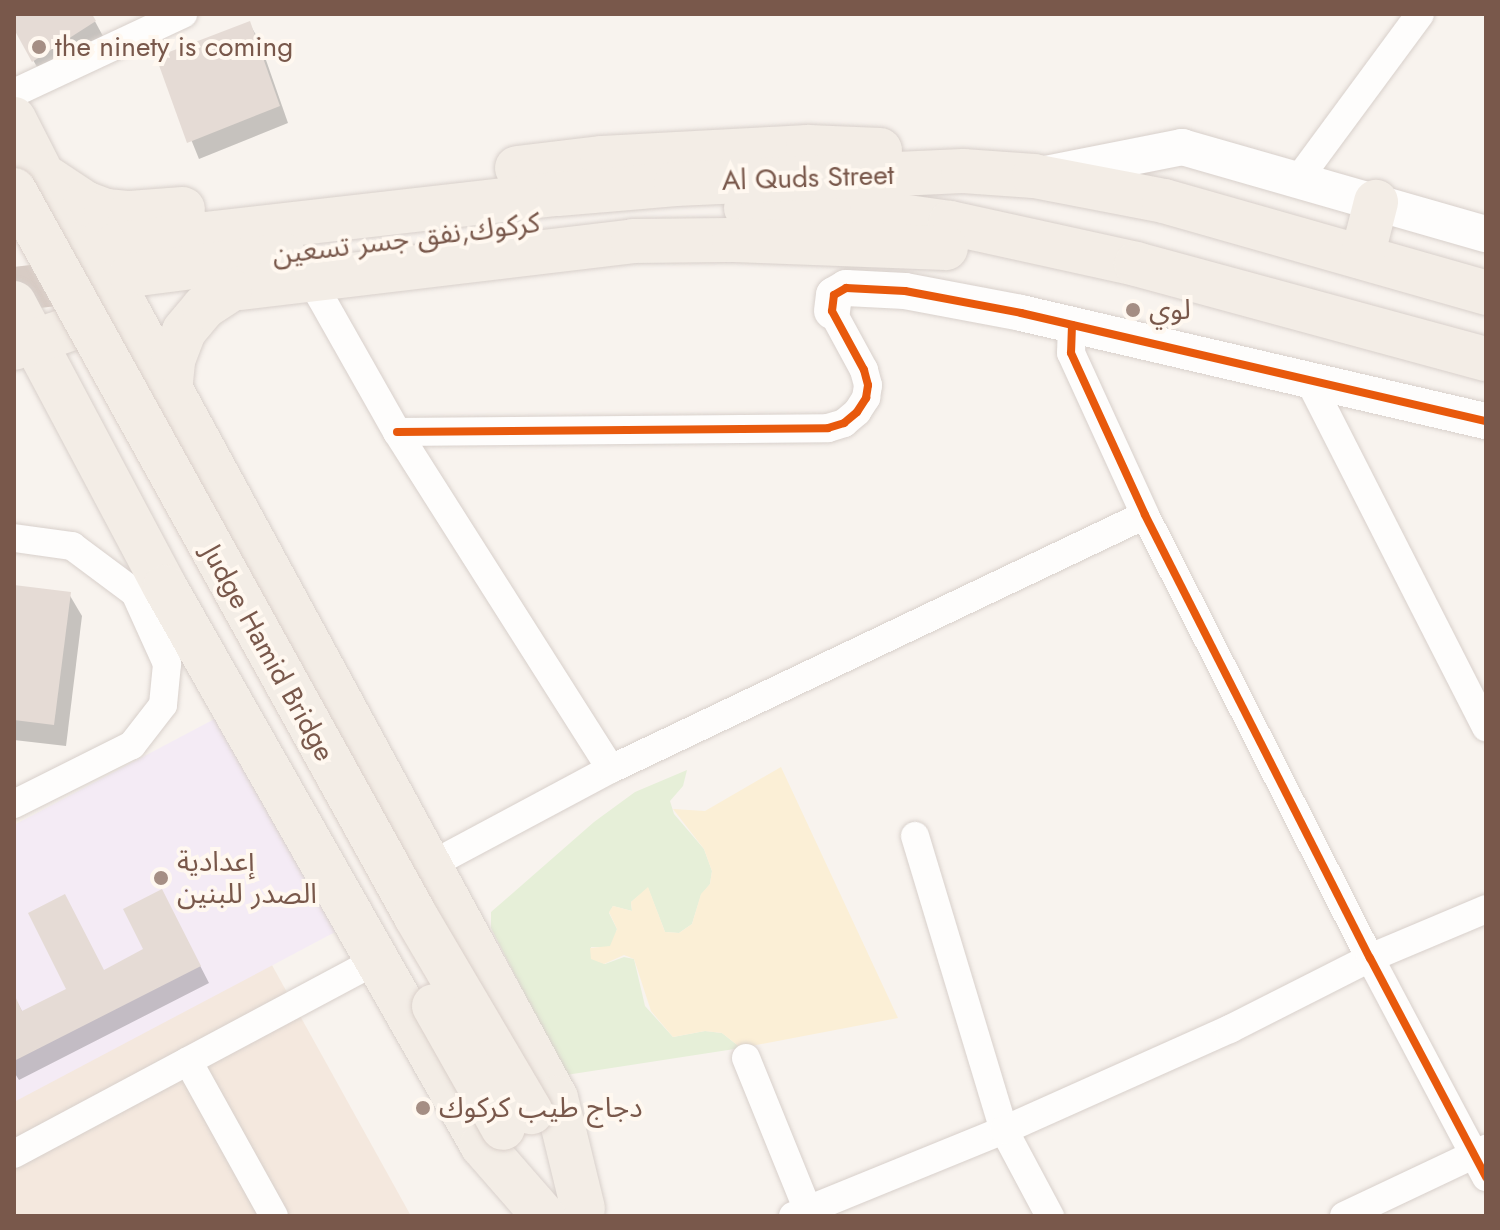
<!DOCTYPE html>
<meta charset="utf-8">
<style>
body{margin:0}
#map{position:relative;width:1500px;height:1230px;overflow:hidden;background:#f8f3ee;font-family:Jost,"Noto Sans Arabic",sans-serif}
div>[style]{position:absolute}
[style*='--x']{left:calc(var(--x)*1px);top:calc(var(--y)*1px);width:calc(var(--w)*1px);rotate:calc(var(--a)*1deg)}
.residential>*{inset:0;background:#f4e8de}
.education>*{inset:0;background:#f4ebf5}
.green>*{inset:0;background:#e6efd8}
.sand>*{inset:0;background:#fbefd6}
.shadow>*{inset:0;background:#0003}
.building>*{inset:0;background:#e5dbd5}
.primary-tunnel>*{height:44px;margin-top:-22px;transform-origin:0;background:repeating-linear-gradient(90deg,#d8ccc5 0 44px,transparent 0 66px)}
.roads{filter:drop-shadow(0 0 2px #d8d0cb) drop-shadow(0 0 2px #d8d0cb)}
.minor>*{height:28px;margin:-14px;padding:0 14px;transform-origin:14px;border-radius:14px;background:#fefdfc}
.tertiary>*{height:36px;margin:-18px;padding:0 18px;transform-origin:18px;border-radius:18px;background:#fefdfc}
.primary>*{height:44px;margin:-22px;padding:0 22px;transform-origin:22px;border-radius:22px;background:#f3ede6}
.bridges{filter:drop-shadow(0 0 2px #dad0ca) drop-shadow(0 0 2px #dad0ca)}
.primary-bridge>*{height:44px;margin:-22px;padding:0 22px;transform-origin:22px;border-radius:22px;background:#f3ede6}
.cycleway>*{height:8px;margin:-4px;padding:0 4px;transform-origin:4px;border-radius:4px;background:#e8590c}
.dots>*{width:22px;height:22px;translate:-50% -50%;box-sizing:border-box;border:4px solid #fff8f0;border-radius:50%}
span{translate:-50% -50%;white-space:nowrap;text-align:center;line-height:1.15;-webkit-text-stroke:8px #fff8f0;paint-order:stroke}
.poi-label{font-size:28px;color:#79584b}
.left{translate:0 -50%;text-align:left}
.street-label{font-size:28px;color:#79584b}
.frame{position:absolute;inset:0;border:16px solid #79584b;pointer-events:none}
</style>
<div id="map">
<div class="residential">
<i style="clip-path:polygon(176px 792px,411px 1216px,14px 1216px,14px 862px)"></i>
</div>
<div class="education">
<i style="clip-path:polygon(222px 715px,337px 931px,14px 1102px,14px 825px)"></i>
</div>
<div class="green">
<i style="clip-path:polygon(687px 770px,683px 786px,670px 801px,674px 814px,704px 849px,712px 871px,710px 884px,701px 895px,692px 924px,679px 933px,665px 932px,648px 888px,631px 902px,632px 911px,613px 906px,609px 913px,617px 929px,614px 941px,610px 947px,591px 947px,591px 958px,605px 964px,624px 957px,634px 959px,645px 1006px,673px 1037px,705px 1031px,722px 1033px,741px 1048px,566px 1075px,491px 928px,491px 912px,594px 822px,635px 792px)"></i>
</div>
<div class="sand">
<i style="clip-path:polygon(781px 767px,898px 1018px,741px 1048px,722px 1033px,705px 1031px,673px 1037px,651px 1011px,634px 959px,624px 955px,604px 964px,591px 959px,590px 948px,610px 946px,617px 929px,609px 912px,613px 906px,632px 911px,631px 902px,648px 887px,665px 932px,679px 933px,692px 924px,701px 894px,710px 884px,712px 871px,704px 849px,673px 809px,705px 811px)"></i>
</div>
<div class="shadow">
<i style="clip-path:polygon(16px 14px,91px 14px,104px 38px,43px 77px,16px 31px)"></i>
<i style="clip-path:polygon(249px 23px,259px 40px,288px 123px,199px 159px,158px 58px)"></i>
<i style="clip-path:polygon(14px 587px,69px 594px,82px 616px,66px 746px,14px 740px)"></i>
<i style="clip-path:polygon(171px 909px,209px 983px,19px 1080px,14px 1072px,14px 996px,23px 1013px,146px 950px)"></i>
</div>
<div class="building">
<i style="clip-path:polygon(14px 14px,92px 14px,96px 21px,32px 62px,15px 31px)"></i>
<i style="clip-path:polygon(250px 21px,280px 106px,187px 143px,156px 57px)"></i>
<i style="clip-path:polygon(14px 585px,71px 592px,54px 725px,14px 720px)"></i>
<i style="clip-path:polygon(162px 889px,201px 966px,14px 1061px,14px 994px,22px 1011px,66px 989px,28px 913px,65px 894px,104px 970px,143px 949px,123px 909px)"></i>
</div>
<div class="primary-tunnel">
<i style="--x:14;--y:289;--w:86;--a:-6.7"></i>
</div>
<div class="roads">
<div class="minor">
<i style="--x:14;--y:93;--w:187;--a:-25.1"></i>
<i style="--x:1297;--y:181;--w:207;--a:-53.6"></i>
<i style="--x:311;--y:280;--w:175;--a:60.5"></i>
<i style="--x:397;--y:432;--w:399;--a:57.6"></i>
<i style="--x:1072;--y:325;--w:28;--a:92"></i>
<i style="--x:1071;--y:353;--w:178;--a:65.4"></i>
<i style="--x:1145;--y:515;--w:497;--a:63.1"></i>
<i style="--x:1370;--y:958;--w:248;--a:62.1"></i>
<i style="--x:1308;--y:378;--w:392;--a:63"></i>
<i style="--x:397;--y:432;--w:431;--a:-0.5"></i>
<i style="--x:828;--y:428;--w:17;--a:-17"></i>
<i style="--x:844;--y:423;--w:17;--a:-40"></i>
<i style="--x:857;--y:412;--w:17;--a:-57"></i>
<i style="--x:866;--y:398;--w:13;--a:-81"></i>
<i style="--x:868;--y:385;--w:16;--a:-105"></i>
<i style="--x:864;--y:370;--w:67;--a:-118.5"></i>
<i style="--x:14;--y:538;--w:59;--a:7.9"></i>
<i style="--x:72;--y:546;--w:79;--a:36.7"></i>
<i style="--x:135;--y:593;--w:78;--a:65.7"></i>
<i style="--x:167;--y:664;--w:41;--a:95.6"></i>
<i style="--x:163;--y:705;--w:51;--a:127.8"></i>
<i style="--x:132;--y:745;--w:132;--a:153.4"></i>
<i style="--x:915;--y:836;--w:307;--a:73.2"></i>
<i style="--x:1004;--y:1130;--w:98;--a:61.9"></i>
<i style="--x:429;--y:866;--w:206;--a:-28.1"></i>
<i style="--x:611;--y:769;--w:591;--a:-25.44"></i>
<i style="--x:746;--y:1058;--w:170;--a:67.9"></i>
<i style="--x:188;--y:1061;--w:177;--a:61"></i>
<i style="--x:14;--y:1154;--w:412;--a:-28.1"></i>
<i style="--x:793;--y:1216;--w:228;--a:-22.2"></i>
<i style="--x:1004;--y:1130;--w:248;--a:-24.1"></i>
<i style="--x:1230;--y:1029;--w:157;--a:-26.9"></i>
<i style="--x:1370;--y:958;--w:126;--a:-22.9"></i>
<i style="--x:1344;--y:1216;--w:157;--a:-25.3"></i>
</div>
<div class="tertiary">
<i style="--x:1046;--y:174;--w:139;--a:-11.2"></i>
<i style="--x:1182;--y:147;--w:316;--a:16"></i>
<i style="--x:832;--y:311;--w:16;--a:-83"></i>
<i style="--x:834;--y:295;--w:14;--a:-30"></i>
<i style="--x:846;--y:288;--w:59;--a:2.9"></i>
<i style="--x:905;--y:291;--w:118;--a:10.7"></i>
<i style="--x:1021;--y:313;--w:477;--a:13.1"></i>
</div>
<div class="primary">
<i style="--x:14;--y:119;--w:62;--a:63"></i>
<i style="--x:42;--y:174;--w:160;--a:57.8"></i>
<i style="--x:127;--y:309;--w:898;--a:61.47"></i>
<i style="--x:556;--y:1098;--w:114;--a:76.3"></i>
<i style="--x:517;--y:168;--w:86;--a:-6.7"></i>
<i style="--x:602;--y:158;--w:206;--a:-3.1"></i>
<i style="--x:808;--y:147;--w:72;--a:2.4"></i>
<i style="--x:49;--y:179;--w:43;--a:33.7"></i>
<i style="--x:85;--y:203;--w:22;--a:21"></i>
<i style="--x:106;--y:211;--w:24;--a:5"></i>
<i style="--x:130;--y:213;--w:53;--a:-4.3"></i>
<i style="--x:746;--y:208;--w:126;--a:1.8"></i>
<i style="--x:872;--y:212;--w:79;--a:8"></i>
<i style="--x:950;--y:223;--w:190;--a:12.4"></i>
<i style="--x:1136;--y:264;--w:363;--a:15.2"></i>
<i style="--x:117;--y:244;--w:444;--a:-6.5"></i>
<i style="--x:558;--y:194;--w:118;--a:-4.8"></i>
<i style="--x:676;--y:184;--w:287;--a:-2.6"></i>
<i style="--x:963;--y:171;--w:71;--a:4"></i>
<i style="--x:1034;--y:176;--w:132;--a:10.9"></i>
<i style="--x:1164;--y:201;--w:335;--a:15.9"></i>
<i style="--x:1362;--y:257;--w:57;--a:-75.7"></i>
<i style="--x:131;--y:275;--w:154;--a:-7.4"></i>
<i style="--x:241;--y:288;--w:395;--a:-6.8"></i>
<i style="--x:633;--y:241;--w:101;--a:-0.6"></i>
<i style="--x:734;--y:240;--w:212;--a:2.2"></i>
<i style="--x:14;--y:303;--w:322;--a:62"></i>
<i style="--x:165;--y:587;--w:642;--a:60.4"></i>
<i style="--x:482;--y:1145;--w:94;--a:48.9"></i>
<i style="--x:14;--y:348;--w:115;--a:-18.7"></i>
<i style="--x:170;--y:391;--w:31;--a:-84"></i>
<i style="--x:173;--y:360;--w:31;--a:-69"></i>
<i style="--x:184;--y:331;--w:31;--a:-50"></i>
<i style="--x:204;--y:307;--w:31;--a:-33"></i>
</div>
</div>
<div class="bridges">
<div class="primary-bridge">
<i style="--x:14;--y:190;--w:829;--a:61.05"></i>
<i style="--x:415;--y:915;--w:229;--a:59.5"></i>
<i style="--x:434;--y:1006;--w:140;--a:60.5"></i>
</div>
</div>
<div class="cycleway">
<i style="--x:1072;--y:325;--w:28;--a:92"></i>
<i style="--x:1071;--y:353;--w:178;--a:65.4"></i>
<i style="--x:1145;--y:515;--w:497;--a:63.1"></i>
<i style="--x:1370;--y:958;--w:248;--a:62.1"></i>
<i style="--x:397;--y:432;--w:431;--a:-0.5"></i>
<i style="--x:828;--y:428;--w:17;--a:-17"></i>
<i style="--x:844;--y:423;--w:17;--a:-40"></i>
<i style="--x:857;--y:412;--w:17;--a:-57"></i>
<i style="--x:866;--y:398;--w:13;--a:-81"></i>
<i style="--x:868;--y:385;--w:16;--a:-105"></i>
<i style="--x:864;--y:370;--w:67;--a:-118.5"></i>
<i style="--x:832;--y:311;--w:16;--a:-83"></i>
<i style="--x:834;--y:295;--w:14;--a:-30"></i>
<i style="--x:846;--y:288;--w:59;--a:2.9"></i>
<i style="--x:905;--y:291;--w:118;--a:10.7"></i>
<i style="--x:1021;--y:313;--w:477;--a:13.1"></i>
</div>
<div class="dots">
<i style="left:39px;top:47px;background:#a58e84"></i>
<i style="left:1133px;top:310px;background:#a58e84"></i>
<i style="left:161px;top:878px;background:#a58e84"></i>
<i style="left:423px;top:1108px;background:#a58e84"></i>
</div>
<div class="poi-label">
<span class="left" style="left:55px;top:47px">the ninety is coming</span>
<span class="left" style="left:1149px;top:310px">لوي</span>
<span class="left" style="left:177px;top:878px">إعدادية<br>الصدر للبنين</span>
<span class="left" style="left:439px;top:1108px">دجاج طيب كركوك</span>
</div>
<div class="street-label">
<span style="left:808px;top:178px;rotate:-2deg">Al Quds Street</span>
<span style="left:406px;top:239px;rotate:-7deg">كركوك,نفق جسر تسعين</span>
<span style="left:268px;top:653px;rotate:61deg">Judge Hamid Bridge</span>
</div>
<div class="frame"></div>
</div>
